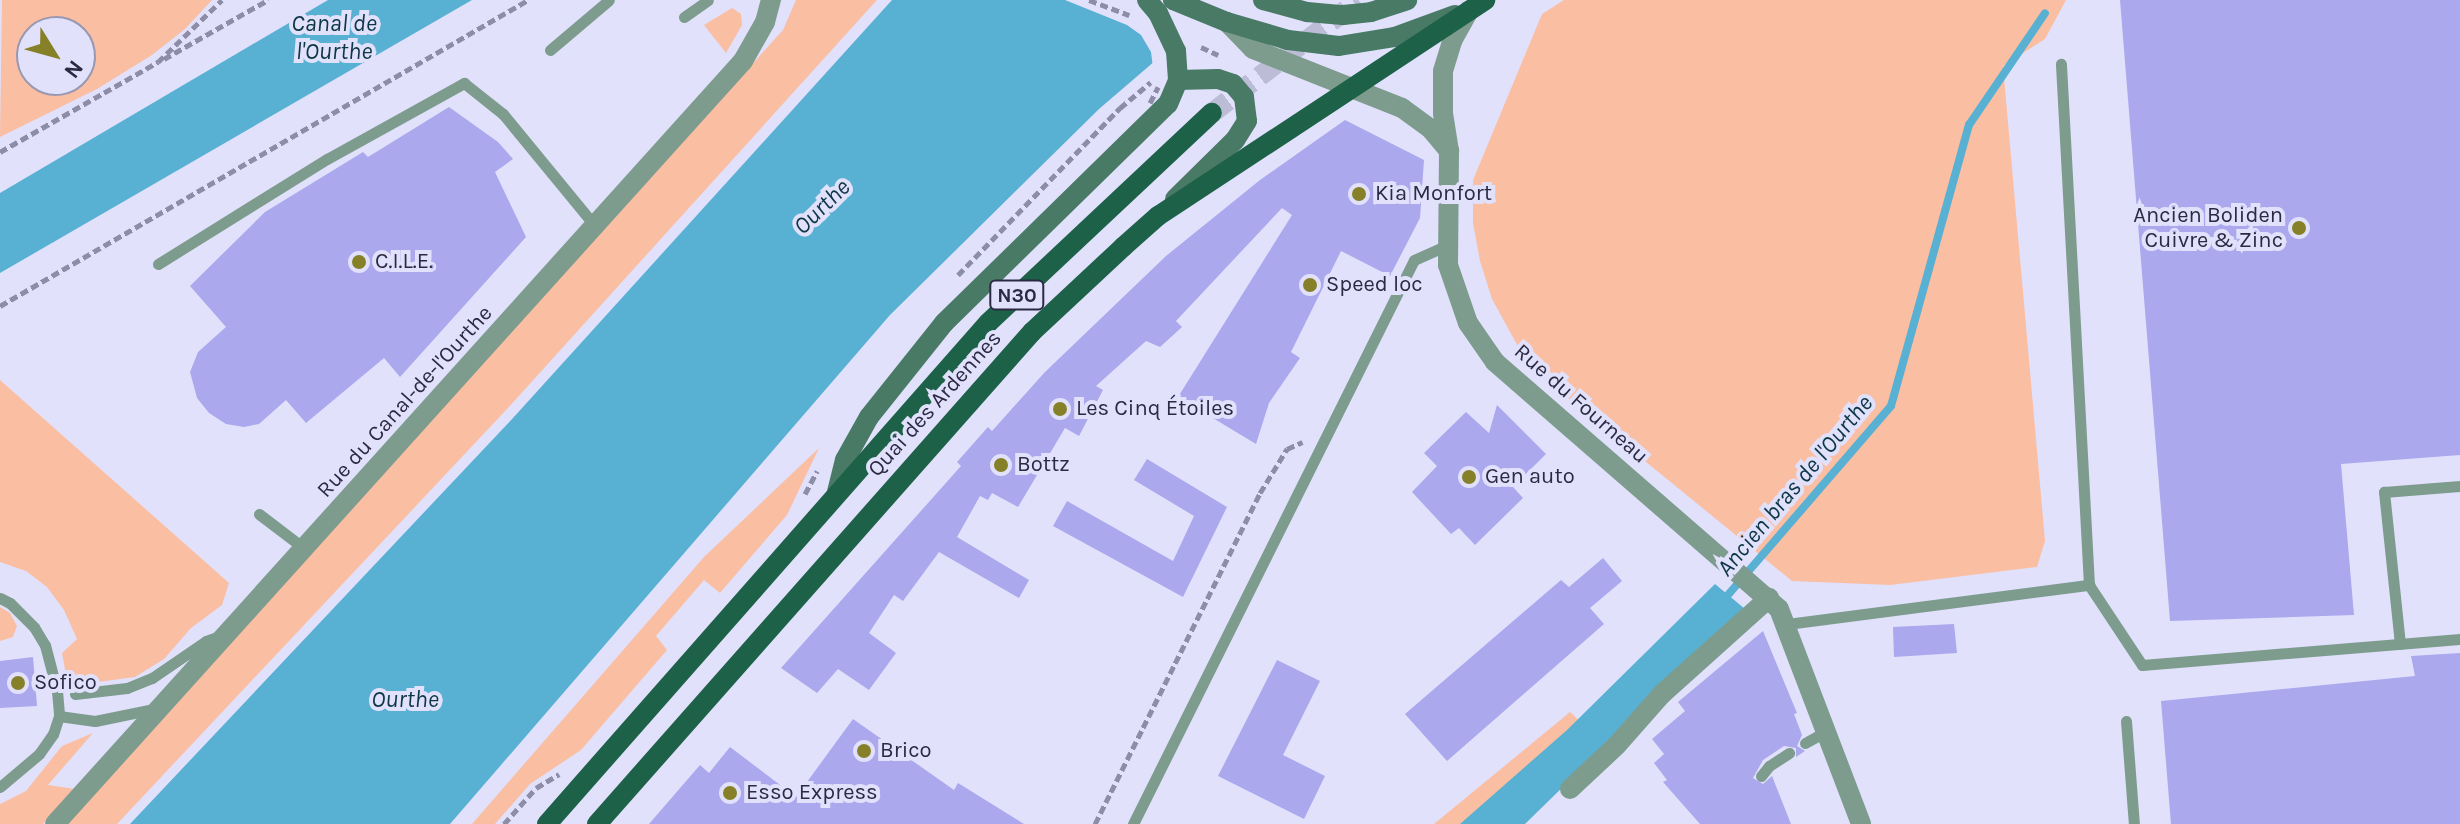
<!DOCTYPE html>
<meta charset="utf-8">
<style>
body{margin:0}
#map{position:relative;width:2460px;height:824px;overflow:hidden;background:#e1e1fc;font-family:Karla,sans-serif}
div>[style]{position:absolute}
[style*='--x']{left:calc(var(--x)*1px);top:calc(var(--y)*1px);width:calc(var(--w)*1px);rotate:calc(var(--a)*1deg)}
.green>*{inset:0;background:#fabea2}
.water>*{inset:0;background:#58b0d3}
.pier>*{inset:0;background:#e1e1fc}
.stream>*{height:8px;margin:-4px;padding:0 4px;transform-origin:4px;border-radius:4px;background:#58b0d3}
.building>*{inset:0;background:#aba8ed}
.primary-tunnel>*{height:20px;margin-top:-10px;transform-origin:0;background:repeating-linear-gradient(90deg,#bdbcd7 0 20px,transparent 0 30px)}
.path>*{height:5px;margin-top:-2.5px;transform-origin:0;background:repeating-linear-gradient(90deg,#8e8da7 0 8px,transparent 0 12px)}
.service>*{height:11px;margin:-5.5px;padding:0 5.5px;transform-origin:5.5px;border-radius:5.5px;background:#7d9c8e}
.minor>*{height:20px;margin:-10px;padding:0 10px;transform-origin:10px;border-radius:10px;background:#7d9c8e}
.tertiary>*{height:20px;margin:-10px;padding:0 10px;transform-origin:10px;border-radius:10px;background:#7d9c8e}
.secondary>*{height:20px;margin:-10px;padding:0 10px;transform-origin:10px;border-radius:10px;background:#497a66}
.primary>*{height:20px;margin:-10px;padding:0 10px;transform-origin:10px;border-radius:10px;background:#1e6149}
.path-bridge>*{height:5px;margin-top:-2.5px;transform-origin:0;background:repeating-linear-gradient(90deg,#8e8da7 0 8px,transparent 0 12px)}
.secondary-bridge>*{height:20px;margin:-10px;padding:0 10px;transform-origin:10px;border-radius:10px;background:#497a66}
.dots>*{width:22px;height:22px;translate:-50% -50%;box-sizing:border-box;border:4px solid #e1e1fc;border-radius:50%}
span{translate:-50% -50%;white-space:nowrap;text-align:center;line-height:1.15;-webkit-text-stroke:8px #e1e1fc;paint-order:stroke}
.shield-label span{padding:2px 6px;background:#e1e1fc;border:2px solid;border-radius:6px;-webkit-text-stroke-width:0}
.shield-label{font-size:20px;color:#2c2a43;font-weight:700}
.poi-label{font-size:22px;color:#2c2a43}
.left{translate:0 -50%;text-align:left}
.right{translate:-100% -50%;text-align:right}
.street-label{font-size:22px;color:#2c2a43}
.water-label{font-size:24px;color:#0e3746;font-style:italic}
.north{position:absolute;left:16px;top:16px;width:80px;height:80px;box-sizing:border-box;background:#e1e1fc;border:2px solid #9998b2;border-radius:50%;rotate:127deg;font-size:22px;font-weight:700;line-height:32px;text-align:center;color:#2c2a43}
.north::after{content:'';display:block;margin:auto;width:28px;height:36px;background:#868129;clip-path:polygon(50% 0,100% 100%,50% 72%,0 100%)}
</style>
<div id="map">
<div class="green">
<i style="clip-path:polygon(evenodd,2px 0,212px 0,185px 29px,152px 55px,97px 89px,0 137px,2px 0,32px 32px,80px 32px,80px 80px,32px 80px,32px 32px)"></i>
<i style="clip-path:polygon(796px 0,877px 0,507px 409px,117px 824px,66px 824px,783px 30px)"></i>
<i style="clip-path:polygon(1564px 0,2066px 0,2045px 39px,2003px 66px,2045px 541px,2037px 567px,1890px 585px,1792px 581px,1559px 391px,1520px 350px,1492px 299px,1480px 261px,1473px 223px,1473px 180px,1542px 14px)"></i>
<i style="clip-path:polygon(732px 8px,741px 14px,742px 25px,726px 53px,704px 25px)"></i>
<i style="clip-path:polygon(0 380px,229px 583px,222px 605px,191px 628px,164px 659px,135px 677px,68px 686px,62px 653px,77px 639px,64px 610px,47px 587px,26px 571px,0 562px)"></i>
<i style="clip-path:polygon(819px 448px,787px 515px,720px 593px,704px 580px,656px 636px,667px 650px,581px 750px,530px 784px,495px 824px,472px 824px,704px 557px)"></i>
<i style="clip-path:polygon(0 607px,10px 613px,17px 626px,13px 637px,0 641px)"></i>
<i style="clip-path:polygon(1570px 712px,1600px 740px,1516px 824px,1434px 824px)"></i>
<i style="clip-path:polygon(93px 733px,48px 785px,75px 789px,43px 824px,0 824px,0 804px,26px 791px,62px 746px)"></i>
</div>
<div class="water">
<i style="clip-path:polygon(328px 0,472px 0,0 273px,0 193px)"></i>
<i style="clip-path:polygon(892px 0,1226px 0,1099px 109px,890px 315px,450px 824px,130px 824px,513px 418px)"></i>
<i style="clip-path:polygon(1715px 584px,1745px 609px,1525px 824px,1460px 824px,1567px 730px)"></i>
</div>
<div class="pier">
<i style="clip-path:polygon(1065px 0,1230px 0,1153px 68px,1151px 52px,1141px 35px,1127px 25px)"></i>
</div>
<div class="stream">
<i style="--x:1721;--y:603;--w:260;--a:-49.2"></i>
<i style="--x:1891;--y:406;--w:292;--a:-74.5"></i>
<i style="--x:1969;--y:125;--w:135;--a:-55.8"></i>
</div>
<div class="building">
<i style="clip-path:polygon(2120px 0,2460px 0,2460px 455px,2341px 464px,2354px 615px,2170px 621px)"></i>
<i style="clip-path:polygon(449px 107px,498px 142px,513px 159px,495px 172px,526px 237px,400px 377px,384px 358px,306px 423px,286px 400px,259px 424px,244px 427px,226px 424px,209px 413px,197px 398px,190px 372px,198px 352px,226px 327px,190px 286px,265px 212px,363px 152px,368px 157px)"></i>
<i style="clip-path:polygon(1345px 120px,1424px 160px,1420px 218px,1390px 276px,1341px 251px,1291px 352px,1300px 358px,1269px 403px,1256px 444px,1178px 397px,1292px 215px,1282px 208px,1176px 321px,1182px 327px,1160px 347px,1146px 341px,1096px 386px,1103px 390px,1079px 436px,1065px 428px,1018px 507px,992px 493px,988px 500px,980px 496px,957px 537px,1029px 580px,1019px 598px,939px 552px,903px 601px,894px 595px,869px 633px,896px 653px,869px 690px,838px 669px,817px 693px,781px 668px,961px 466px,957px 462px,988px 427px,992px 431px,1045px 372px,1166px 256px,1260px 180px)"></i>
<i style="clip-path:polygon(1497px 405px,1546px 454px,1513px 487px,1523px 498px,1475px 545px,1459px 528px,1451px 534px,1412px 492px,1437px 466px,1424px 453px,1466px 412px,1489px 433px)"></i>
<i style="clip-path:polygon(1147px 459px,1227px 507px,1183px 597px,1053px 526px,1067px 501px,1173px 561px,1194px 516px,1134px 480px)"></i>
<i style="clip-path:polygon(1603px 558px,1622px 581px,1590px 608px,1604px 624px,1447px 761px,1405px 714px,1561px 580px,1569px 587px)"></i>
<i style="clip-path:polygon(1954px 624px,1957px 653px,1894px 657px,1893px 627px)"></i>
<i style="clip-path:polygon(1763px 631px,1797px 713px,1794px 714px,1802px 735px,1797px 746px,1805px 751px,1796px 757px,1796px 748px,1784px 746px,1763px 760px,1753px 778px,1763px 784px,1772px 776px,1791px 824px,1700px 824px,1663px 782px,1667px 780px,1654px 763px,1664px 754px,1652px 739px,1685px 711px,1678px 702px)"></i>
<i style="clip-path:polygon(2460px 653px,2460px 824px,2171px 824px,2161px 701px,2415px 676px,2411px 656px)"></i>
<i style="clip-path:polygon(33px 657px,37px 706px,0 708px,0 661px)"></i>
<i style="clip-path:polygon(1277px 660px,1320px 681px,1283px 755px,1325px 776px,1304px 819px,1218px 776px)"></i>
<i style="clip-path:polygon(853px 719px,954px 790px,958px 783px,1024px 824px,649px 824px,700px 765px,709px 773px,730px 747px,796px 797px)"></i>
</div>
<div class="primary-tunnel">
<i style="--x:1212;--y:113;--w:185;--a:-37.5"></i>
</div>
<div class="path">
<i style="--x:1201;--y:47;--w:19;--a:25"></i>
<i style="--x:164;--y:59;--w:120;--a:-29.6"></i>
<i style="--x:0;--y:152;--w:182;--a:-29.7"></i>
<i style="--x:158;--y:62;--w:89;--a:-44.1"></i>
<i style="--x:958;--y:275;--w:233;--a:-45.9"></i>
<i style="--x:1120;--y:108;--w:40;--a:-40"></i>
<i style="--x:0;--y:306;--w:610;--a:-30.09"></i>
<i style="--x:805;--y:494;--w:26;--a:-62"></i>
<i style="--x:504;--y:824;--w:48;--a:-48.4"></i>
<i style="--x:536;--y:788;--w:27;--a:-31"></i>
<i style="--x:1095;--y:824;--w:370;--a:-63.5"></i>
<i style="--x:1260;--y:493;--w:52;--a:-58.5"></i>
<i style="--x:1287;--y:449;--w:17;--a:-24"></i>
</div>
<div class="service">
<i style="--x:684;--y:17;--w:29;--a:-35"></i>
<i style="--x:550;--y:50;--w:77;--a:-40.3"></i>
<i style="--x:158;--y:264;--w:199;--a:-31.9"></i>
<i style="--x:327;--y:159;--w:157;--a:-29"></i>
<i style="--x:464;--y:83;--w:50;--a:38.5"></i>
<i style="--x:503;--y:114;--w:145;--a:50.6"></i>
<i style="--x:259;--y:514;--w:58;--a:37.3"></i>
<i style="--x:2089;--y:585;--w:96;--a:56.5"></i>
<i style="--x:2142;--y:665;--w:319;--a:-4.7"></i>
<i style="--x:0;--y:598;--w:11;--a:27"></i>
<i style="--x:10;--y:603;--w:34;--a:45"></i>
<i style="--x:34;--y:627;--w:21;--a:59"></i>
<i style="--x:45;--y:645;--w:48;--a:75.4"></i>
<i style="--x:57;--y:691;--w:25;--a:85"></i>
<i style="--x:59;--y:716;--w:19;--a:108"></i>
<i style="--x:53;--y:734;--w:24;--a:125"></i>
<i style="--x:39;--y:754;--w:51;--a:139.8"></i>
<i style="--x:1787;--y:624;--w:305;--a:-7.4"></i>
<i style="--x:2089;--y:585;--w:522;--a:-93.08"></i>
<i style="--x:2400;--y:644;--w:153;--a:-96"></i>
<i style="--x:2384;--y:492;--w:76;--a:-4.5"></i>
<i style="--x:75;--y:694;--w:52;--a:-6.6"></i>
<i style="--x:127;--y:688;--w:27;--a:-22"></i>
<i style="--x:152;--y:678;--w:65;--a:-34.4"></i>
<i style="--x:206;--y:641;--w:15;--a:-20"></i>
<i style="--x:59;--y:716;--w:36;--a:8"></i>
<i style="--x:95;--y:721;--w:64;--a:-11.7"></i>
<i style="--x:2126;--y:721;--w:103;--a:85.6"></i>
<i style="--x:1805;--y:743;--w:23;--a:-29"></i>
<i style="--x:1761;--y:776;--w:13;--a:-51"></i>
<i style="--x:1769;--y:766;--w:24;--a:-33"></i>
<i style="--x:1133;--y:824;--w:630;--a:-63.52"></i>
<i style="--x:1414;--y:260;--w:36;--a:-24"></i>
</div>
<div class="minor">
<i style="--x:1227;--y:22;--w:37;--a:46"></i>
<i style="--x:1253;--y:49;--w:160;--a:21.6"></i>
<i style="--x:1402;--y:108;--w:34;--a:36"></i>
<i style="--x:1430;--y:128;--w:30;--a:50"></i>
<i style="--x:1449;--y:151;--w:38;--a:-99"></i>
<i style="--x:1443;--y:113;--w:42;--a:-90"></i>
<i style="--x:1443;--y:71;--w:31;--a:-73"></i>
<i style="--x:1452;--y:41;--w:35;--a:-61"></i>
<i style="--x:1570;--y:789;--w:64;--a:-43.1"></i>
<i style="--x:1617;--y:745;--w:68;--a:-48.6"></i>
<i style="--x:1662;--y:694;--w:144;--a:-41.9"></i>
<i style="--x:55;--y:824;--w:1027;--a:-47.96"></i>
<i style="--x:743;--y:61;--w:45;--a:-60.6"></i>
<i style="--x:765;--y:22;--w:23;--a:-75"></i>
</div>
<div class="tertiary">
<i style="--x:1449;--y:151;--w:114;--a:90.5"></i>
<i style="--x:1448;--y:265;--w:61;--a:71"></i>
<i style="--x:1468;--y:323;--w:47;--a:55.3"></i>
<i style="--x:1495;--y:362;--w:376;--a:41"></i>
<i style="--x:1779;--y:609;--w:230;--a:69.1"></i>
</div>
<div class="secondary">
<i style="--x:1263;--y:0;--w:46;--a:15.3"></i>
<i style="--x:1307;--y:12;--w:36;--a:5"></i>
<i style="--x:1343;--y:15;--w:28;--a:-6"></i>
<i style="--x:1371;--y:12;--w:38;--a:-18"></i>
<i style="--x:1227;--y:22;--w:64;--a:16.4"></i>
<i style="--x:1288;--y:40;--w:51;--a:6.7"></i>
<i style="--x:1339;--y:46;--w:57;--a:-9.1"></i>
<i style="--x:1395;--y:37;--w:64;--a:-20.1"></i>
<i style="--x:837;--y:492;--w:33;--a:-76"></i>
<i style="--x:845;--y:460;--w:49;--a:-60.8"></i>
<i style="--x:869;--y:417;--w:120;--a:-51.4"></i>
<i style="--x:944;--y:323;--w:313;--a:-44.4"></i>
<i style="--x:1168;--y:104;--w:26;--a:-67"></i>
<i style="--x:1178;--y:80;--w:40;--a:-1.4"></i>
<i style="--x:1218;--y:79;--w:16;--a:18"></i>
<i style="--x:1233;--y:84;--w:17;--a:50"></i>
<i style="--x:1244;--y:97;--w:24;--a:83"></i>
<i style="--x:1247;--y:121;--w:22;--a:122"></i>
<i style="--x:1235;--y:140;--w:84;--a:135.5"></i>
</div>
<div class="primary">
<i style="--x:547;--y:824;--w:667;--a:-48.64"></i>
<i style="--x:988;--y:323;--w:307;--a:-43.2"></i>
<i style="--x:597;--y:824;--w:657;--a:-48.52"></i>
<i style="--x:1032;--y:332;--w:125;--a:-43"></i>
<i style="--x:1123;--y:247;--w:47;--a:-41.5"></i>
<i style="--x:1158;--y:216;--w:392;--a:-33.4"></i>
</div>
<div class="path-bridge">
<i style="--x:1089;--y:0;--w:43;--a:20.6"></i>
<i style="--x:1150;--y:103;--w:18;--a:-63"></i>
</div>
<div class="secondary-bridge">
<i style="--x:1147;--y:0;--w:17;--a:50"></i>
<i style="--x:1158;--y:13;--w:42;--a:64.7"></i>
<i style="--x:1176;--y:51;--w:29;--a:86"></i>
<i style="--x:1173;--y:0;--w:58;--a:22.2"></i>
</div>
<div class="dots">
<i style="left:1359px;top:194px;background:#868129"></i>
<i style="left:2299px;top:228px;background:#868129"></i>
<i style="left:359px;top:262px;background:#868129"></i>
<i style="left:1310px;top:285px;background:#868129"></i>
<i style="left:1060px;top:409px;background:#868129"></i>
<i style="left:1001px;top:465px;background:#868129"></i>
<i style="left:1469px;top:477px;background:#868129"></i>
<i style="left:18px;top:683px;background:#868129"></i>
<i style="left:864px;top:751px;background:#868129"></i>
<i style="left:730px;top:793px;background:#868129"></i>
</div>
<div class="shield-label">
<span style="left:1017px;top:295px">N30</span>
</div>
<div class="poi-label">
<span class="left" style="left:1375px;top:194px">Kia Monfort</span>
<span class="right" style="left:2283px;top:228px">Ancien Boliden<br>Cuivre &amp; Zinc</span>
<span class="left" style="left:375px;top:262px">C.I.L.E.</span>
<span class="left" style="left:1326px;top:285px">Speed loc</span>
<span class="left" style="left:1076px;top:409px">Les Cinq Étoiles</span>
<span class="left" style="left:1017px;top:465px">Bottz</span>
<span class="left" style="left:1485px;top:477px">Gen auto</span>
<span class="left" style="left:34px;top:683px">Sofico</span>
<span class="left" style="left:880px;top:751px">Brico</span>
<span class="left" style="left:746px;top:793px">Esso Express</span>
</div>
<div class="street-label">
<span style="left:405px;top:402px;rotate:-48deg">Rue du Canal-de-l'Ourthe</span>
<span style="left:935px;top:404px;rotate:-48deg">Quai des Ardennes</span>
<span style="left:1581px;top:404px;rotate:41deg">Rue du Fourneau</span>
</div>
<div class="water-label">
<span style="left:334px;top:38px">Canal de<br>l'Ourthe</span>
<span style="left:822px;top:207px;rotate:-44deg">Ourthe</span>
<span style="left:1795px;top:486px;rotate:-50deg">Ancien bras de l'Ourthe</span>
<span style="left:405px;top:700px">Ourthe</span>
</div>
<div class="north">N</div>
</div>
